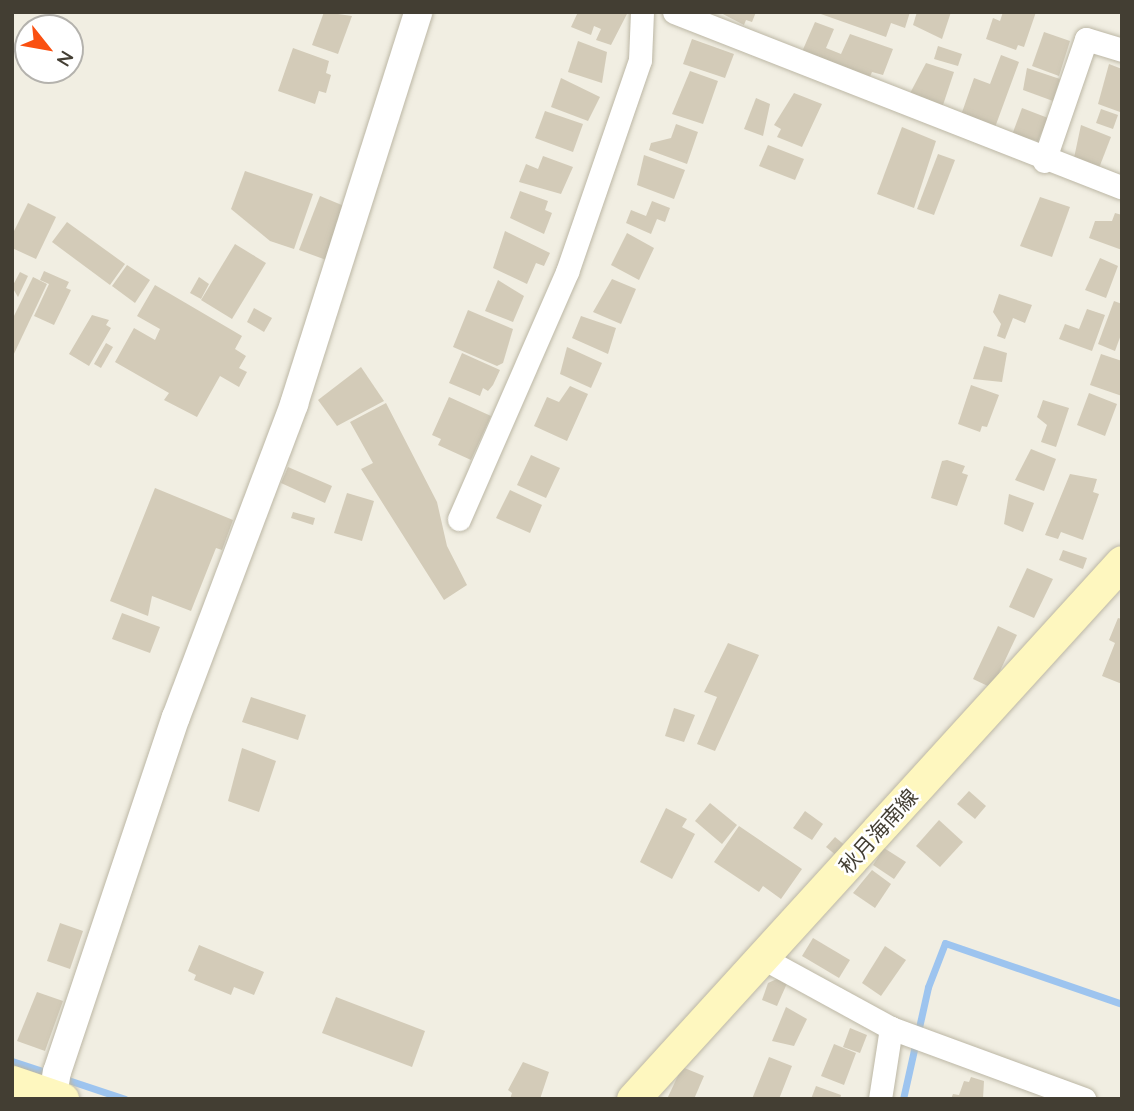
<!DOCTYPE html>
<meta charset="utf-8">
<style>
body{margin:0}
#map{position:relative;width:1134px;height:1111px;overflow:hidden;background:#f1eee2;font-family:Quicksand,"Noto Sans JP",sans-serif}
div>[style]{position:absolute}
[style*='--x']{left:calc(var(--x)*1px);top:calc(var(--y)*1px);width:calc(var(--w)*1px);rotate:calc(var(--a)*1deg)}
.stream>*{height:7px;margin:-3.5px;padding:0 3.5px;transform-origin:3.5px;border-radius:3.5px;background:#9dc4ef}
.building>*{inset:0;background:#d3cbb8}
.roads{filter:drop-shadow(0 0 2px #bcb7a5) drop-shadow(0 0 2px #bcb7a5)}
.minor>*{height:23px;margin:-11.5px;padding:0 11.5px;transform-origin:11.5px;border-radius:11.5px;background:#fff}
.tertiary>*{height:28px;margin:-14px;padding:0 14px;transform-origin:14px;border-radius:14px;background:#fff}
.secondary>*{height:33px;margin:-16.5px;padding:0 16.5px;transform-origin:16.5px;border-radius:16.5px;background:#fef7bf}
span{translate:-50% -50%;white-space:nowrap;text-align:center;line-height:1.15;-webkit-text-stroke:5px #fff;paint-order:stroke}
.street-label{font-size:21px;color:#433e33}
.frame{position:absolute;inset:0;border:14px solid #433e33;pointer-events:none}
.north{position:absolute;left:14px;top:14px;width:70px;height:70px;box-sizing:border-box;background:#fff;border:2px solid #b4b2ad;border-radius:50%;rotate:121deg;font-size:19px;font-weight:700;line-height:28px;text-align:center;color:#433e33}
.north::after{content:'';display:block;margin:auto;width:24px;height:32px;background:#fa5011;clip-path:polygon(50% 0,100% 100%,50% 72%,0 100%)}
</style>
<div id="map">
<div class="stream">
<i style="--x:12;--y:1061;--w:41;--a:18.4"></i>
<i style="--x:62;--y:1078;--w:66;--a:18.4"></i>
<i style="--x:903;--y:1099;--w:115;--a:-77.4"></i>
<i style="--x:928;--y:987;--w:47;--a:-68.9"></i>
<i style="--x:945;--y:943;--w:187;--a:19"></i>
</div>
<div class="building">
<i style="clip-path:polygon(324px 12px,352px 16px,338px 54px,312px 45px)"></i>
<i style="clip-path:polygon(578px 12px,628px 12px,611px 45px,596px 40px,601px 29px,594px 26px,591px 35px,571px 27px)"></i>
<i style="clip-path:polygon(719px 12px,756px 12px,752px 22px,746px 20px,744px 25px)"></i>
<i style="clip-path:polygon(910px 12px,905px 28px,891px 23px,886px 37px,818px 13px)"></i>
<i style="clip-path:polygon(917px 12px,951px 12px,942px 39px,913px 25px)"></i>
<i style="clip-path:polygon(1003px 12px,1036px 12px,1024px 47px,1018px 45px,1016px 50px,986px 39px,993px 18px,1000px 21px)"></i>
<i style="clip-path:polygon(815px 22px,834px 29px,826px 48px,841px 54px,850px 34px,893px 49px,883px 75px,872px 72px,868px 81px,801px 54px)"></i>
<i style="clip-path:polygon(1044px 32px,1070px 41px,1059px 76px,1032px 66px)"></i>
<i style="clip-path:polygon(692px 39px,734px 54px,725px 78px,683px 64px)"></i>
<i style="clip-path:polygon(578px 41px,607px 52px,602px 83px,568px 72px)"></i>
<i style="clip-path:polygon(938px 46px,962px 54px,958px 66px,934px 59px)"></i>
<i style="clip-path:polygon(293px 48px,329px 61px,326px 73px,331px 75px,326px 93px,319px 91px,315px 104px,278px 91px)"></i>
<i style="clip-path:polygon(1001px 55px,1019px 62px,994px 130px,960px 118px,974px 78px,990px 84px)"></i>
<i style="clip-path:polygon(926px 63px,954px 72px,942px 108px,908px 97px)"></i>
<i style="clip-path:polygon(1109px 64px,1122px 69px,1120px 112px,1098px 104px)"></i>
<i style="clip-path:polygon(1027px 68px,1060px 79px,1053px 101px,1023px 90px)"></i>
<i style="clip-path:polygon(690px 71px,718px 81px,703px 124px,672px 114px)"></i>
<i style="clip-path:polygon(561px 78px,600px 97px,588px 121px,551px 107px)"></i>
<i style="clip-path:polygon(794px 93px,822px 104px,802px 147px,777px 137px,781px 129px,774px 125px)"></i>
<i style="clip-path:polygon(756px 98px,770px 104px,763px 136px,744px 129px)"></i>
<i style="clip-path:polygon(1022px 108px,1048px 118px,1038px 141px,1012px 135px)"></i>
<i style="clip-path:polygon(1101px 109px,1118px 115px,1113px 129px,1096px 123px)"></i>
<i style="clip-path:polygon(545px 111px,583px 124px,573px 152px,535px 138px)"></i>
<i style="clip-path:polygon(676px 124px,698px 132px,687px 164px,649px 150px,651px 143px,671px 138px)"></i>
<i style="clip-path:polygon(1081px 125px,1111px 137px,1099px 168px,1074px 158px)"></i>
<i style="clip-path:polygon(902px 127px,936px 141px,914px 208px,877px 194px)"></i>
<i style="clip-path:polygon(768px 145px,804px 159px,795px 180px,759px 166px)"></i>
<i style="clip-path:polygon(938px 154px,955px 160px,934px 215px,917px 209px)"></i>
<i style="clip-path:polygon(644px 155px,685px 170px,674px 199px,637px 185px)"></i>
<i style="clip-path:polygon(543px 156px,573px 167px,561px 194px,519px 182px,526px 164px,538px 169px)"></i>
<i style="clip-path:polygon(245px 171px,313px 194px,294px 249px,270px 241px,231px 209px)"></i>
<i style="clip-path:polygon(520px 191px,548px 201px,545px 210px,552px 213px,544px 234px,510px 218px)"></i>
<i style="clip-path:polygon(320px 196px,349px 208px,329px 261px,299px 250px)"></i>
<i style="clip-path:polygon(1040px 197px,1070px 207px,1052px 257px,1020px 246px)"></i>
<i style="clip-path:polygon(652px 201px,670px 208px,665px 222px,657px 219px,651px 234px,626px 223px,631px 210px,646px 216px)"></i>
<i style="clip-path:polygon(28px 203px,56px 217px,36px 259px,12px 248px,12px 235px)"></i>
<i style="clip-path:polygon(1115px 213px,1122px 215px,1122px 250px,1089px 238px,1095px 221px,1112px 221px)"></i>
<i style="clip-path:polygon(67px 222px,125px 264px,110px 285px,52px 242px)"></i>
<i style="clip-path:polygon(505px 231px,550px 253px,544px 266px,536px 263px,527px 284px,493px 268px)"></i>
<i style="clip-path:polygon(627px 233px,654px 248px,639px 280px,611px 265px)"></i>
<i style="clip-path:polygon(235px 244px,266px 263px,232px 319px,201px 300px)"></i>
<i style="clip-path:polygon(1100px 258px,1118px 266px,1106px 298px,1085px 290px)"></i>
<i style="clip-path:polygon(127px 265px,150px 280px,135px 303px,112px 286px)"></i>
<i style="clip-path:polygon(44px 271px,69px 282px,66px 288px,71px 290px,54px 325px,34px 316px,49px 284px,40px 280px)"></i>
<i style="clip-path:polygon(20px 272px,28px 276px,18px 297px,12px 287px)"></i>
<i style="clip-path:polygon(33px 277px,47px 284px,12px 358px,12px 320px)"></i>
<i style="clip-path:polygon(199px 277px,209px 284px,201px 299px,190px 293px)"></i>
<i style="clip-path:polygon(612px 279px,636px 289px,621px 324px,593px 312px)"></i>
<i style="clip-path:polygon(498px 280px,524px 296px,513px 322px,485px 311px)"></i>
<i style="clip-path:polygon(155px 285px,242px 336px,235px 349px,246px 356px,239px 368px,247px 372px,239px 387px,220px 376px,197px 417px,164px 400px,169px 393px,115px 362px,134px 328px,155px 340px,160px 329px,137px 316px)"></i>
<i style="clip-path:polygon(999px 294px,1032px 305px,1025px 323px,1013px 318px,1005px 339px,997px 336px,1001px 324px,993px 312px)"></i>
<i style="clip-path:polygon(1114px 301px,1122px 304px,1122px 332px,1115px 351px,1098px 344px)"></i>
<i style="clip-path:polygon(254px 308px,272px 318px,264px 332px,247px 322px)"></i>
<i style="clip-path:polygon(1087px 309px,1105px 315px,1092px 351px,1059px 339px,1065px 324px,1079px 329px)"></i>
<i style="clip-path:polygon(468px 310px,513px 329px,503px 363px,497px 366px,453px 347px)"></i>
<i style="clip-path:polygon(92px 315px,109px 320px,106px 325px,111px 328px,89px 366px,69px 354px)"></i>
<i style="clip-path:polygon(581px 316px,616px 328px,608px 354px,572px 338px)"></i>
<i style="clip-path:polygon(106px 343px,113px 347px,101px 368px,94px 364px)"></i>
<i style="clip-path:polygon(984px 346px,1007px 353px,1002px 382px,973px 379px)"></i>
<i style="clip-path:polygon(567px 347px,602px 363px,591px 388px,560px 374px)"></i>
<i style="clip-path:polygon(462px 353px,500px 370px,493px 385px,488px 391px,483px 388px,480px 396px,449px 383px)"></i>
<i style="clip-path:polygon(1101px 354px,1122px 361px,1122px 396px,1090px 385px)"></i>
<i style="clip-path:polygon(361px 367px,384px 401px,337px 426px,318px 400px)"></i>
<i style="clip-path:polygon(971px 385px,999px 395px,987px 427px,982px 426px,980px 432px,958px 424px)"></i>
<i style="clip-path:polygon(570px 386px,588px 394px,567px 441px,534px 426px,547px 397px,559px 402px)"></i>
<i style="clip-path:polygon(1089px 393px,1117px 404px,1105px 436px,1077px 425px)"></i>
<i style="clip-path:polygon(449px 397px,491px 416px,471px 460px,438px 445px,441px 439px,432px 435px)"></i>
<i style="clip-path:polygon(1043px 400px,1069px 408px,1056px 447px,1041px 442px,1047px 425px,1037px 417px)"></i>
<i style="clip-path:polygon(386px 403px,437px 502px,447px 546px,467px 585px,444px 600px,361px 469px,373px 463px,350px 422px)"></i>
<i style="clip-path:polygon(1031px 449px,1056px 459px,1044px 491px,1015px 480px)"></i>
<i style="clip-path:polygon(531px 455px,560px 468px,546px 498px,517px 485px)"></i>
<i style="clip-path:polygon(947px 460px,965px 466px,962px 473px,968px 475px,957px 506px,931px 498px,942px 461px)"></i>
<i style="clip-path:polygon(288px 467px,332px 486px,325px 503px,281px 483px)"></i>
<i style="clip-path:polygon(1070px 474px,1097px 479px,1093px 492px,1099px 494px,1083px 540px,1061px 532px,1058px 539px,1045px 535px)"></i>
<i style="clip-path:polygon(155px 488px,233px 520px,222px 550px,216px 548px,191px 611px,152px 596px,148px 616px,110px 601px)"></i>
<i style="clip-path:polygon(510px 490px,542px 505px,530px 533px,496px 518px)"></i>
<i style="clip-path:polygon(347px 493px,374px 501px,362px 541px,334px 533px)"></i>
<i style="clip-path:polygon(1009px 494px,1034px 503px,1023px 532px,1004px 524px)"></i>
<i style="clip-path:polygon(293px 512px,315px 518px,313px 525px,291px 518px)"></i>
<i style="clip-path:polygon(1063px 550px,1087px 558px,1083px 569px,1059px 560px)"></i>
<i style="clip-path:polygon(1027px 568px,1053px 579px,1034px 618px,1009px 607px)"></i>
<i style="clip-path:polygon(122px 613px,160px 627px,150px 653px,112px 639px)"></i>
<i style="clip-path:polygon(1118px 618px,1122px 619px,1122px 684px,1102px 676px,1115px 643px,1109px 640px)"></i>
<i style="clip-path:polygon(998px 626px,1017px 635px,992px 688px,973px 679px)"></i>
<i style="clip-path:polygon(728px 643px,759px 655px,715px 751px,697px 744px,717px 697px,704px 692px)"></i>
<i style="clip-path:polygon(251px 697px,306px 715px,298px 740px,242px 722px)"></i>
<i style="clip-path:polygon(674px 708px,695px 715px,684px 742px,665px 736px)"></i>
<i style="clip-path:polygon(242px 748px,276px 761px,259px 812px,228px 801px)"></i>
<i style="clip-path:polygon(969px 791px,986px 806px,975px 819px,957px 804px)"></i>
<i style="clip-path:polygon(710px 803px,737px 825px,722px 844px,695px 821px)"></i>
<i style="clip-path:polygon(666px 808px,687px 819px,682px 827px,695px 834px,672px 879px,640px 862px)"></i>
<i style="clip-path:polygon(805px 811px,823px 824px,812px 840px,793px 828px)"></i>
<i style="clip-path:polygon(939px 820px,963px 842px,940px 867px,916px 846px)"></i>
<i style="clip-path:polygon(739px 826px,802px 869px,781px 899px,763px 886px,759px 892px,714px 862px)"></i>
<i style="clip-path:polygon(835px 837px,847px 847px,837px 856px,826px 847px)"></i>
<i style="clip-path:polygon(884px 848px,906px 862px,894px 879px,873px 865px)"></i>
<i style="clip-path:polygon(872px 870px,891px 884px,875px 908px,853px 893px)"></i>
<i style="clip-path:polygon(60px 923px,83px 931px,70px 969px,47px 961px)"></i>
<i style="clip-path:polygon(813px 938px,850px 960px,839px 978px,802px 956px)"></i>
<i style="clip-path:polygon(199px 945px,264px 972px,254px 995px,234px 987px,231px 995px,194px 980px,196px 975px,188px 971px)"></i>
<i style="clip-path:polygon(885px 946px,906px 960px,881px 996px,862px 983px)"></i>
<i style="clip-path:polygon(779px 978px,788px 981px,777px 1006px,762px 1000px,768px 983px)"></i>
<i style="clip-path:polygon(37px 992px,63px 1001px,45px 1051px,17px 1041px)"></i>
<i style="clip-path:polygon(336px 997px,425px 1031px,412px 1067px,322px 1033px)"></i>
<i style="clip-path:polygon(786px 1007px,807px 1019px,794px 1046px,772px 1041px)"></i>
<i style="clip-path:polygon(850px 1028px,867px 1035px,860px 1053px,843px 1047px)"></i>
<i style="clip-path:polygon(834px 1044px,856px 1053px,844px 1085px,821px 1076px)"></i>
<i style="clip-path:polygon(769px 1057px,792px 1066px,779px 1099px,752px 1099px)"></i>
<i style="clip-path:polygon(523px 1062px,549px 1072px,540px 1099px,510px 1099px,512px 1093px,508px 1090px)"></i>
<i style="clip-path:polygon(682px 1067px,704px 1076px,694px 1099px,667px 1099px)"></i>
<i style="clip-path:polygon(971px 1077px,984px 1081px,983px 1099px,951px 1099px,953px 1094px,959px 1095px,964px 1081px,969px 1082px)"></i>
<i style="clip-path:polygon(816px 1086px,841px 1095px,840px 1099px,811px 1099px)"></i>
</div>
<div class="roads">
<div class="minor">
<i style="--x:674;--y:12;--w:481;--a:21.4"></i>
<i style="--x:1044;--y:161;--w:129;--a:-71"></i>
<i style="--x:1086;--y:39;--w:38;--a:17"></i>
<i style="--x:459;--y:519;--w:270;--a:-66.4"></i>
<i style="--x:567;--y:272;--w:224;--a:-71"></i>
<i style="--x:640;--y:60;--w:48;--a:-87.6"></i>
<i style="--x:763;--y:958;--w:146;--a:28.7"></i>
<i style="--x:891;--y:1028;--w:206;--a:20.2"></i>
<i style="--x:880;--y:1099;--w:72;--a:-81.2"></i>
</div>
<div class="tertiary">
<i style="--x:53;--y:1096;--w:24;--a:-81"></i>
<i style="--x:57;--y:1072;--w:374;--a:-71.5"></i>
<i style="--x:176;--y:717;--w:335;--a:-69.3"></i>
<i style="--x:294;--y:404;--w:411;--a:-72.4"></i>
</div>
<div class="secondary">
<i style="--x:12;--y:1082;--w:53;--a:18.8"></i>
<i style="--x:633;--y:1099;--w:726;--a:-47.68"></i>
</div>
</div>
<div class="street-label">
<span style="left:878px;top:831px;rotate:-48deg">秋月海南線</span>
</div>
<div class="frame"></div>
<div class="north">N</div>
</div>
